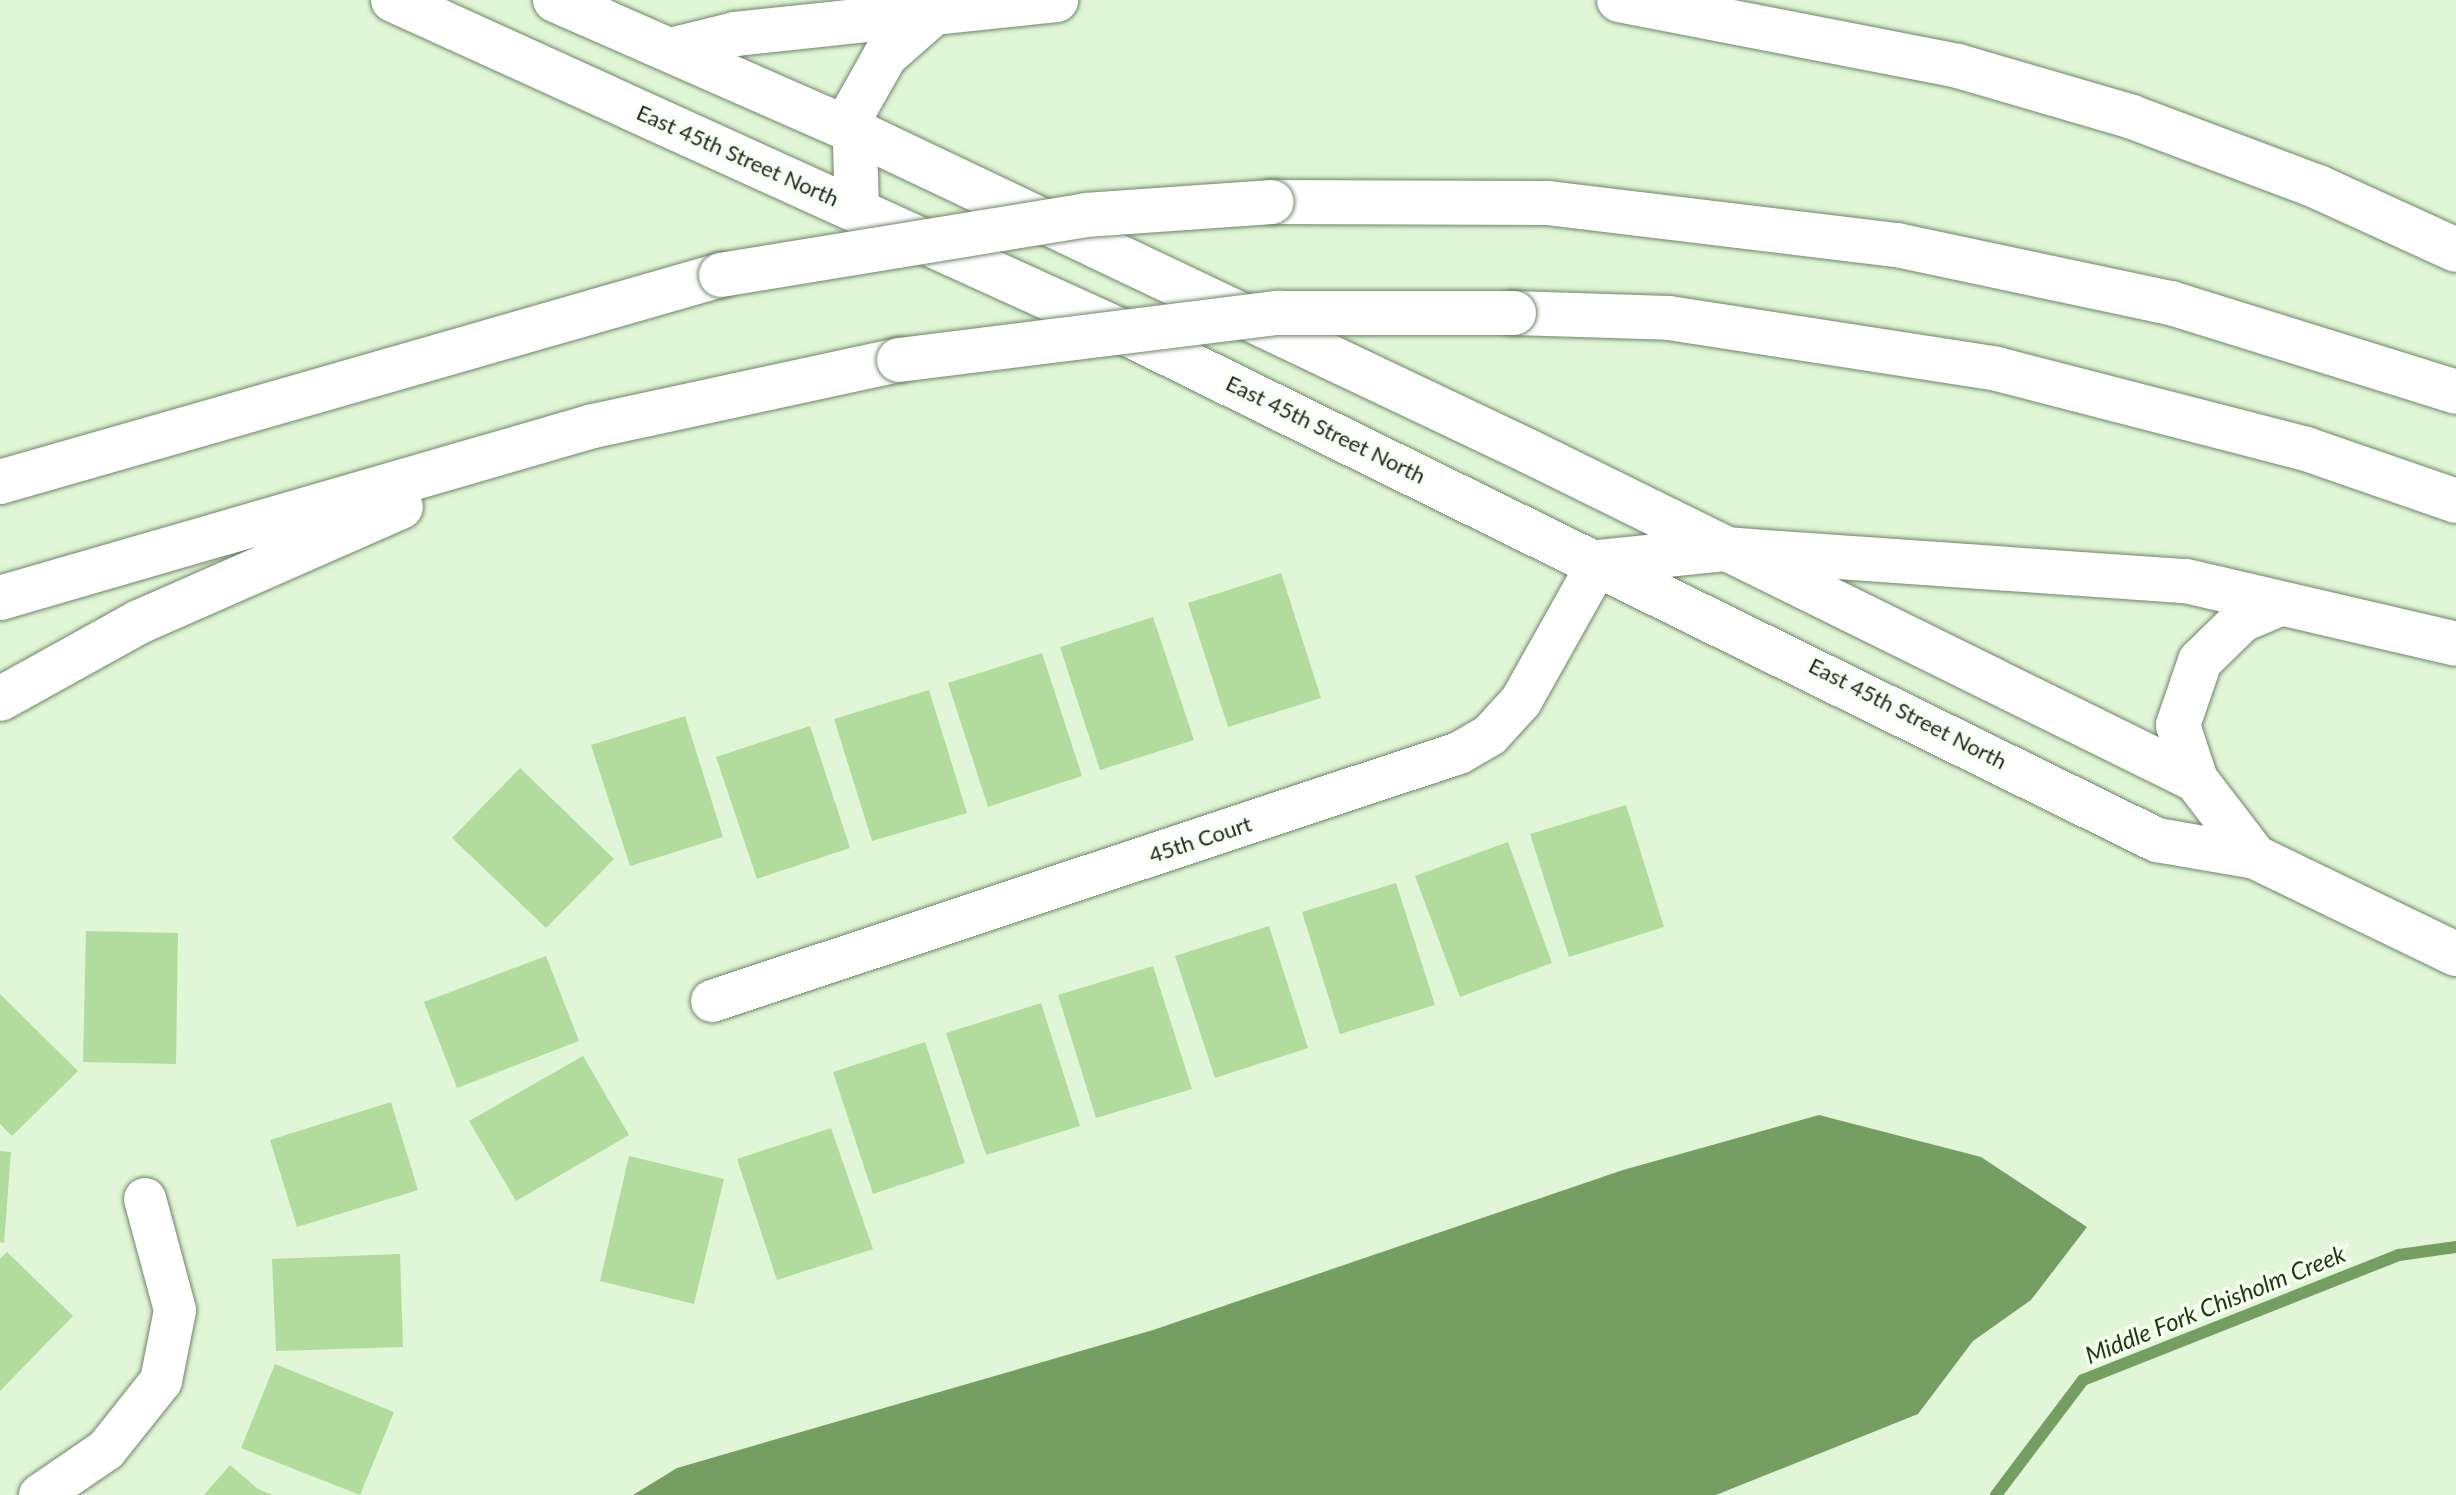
<!DOCTYPE html>
<style>
body{margin:0}
#map{position:relative;width:2456px;height:1495px;overflow:hidden;background:#e0f6d7;font-family:Lato,sans-serif}
div>[style]{position:absolute}
[style*='--x']{left:calc(var(--x)*1px);top:calc(var(--y)*1px);width:calc(var(--w)*1px);rotate:calc(var(--a)*1deg)}
.water>*{inset:0;background:#759e63}
.stream>*{height:12px;margin:-6px;padding:0 6px;transform-origin:6px;border-radius:6px;background:#759e63}
.building>*{inset:0;background:#b1dc9e}
.roads{filter:drop-shadow(0 0 2px #708468) drop-shadow(0 0 2px #708468)}
.street>*{height:42px;margin:-21px;padding:0 21px;transform-origin:21px;border-radius:21px;background:#fff}
.secondary>*{height:44px;margin:-22px;padding:0 22px;transform-origin:22px;border-radius:22px;background:#fff}
.highway>*{height:44px;margin:-22px;padding:0 22px;transform-origin:22px;border-radius:22px;background:#fff}
.bridges{filter:drop-shadow(0 0 2px #708468) drop-shadow(0 0 2px #708468)}
.highway-bridge>*{height:44px;margin:-22px;padding:0 22px;transform-origin:22px;border-radius:22px;background:#fff}
span{translate:-50% -50%;white-space:nowrap;text-align:center;line-height:1.15;-webkit-text-stroke:7px #f6fff2;paint-order:stroke}
.street-label{font-size:22px;color:#222a1e}
.water-label{font-size:24px;color:#1c370d;font-style:italic}
</style>
<div id="map">
<div class="water">
<i style="clip-path:polygon(1819px 1115px,1981px 1157px,2087px 1227px,2031px 1300px,1973px 1341px,1918px 1414px,1716px 1495px,633px 1495px,677px 1468px,1153px 1330px,1623px 1170px)"></i>
</div>
<div class="stream">
<i style="--x:1996;--y:1495;--w:144;--a:-52.9"></i>
<i style="--x:2083;--y:1380;--w:340;--a:-21.6"></i>
<i style="--x:2399;--y:1255;--w:58;--a:-8"></i>
</div>
<div class="building">
<i style="clip-path:polygon(1281px 573px,1321px 698px,1228px 727px,1188px 603px)"></i>
<i style="clip-path:polygon(1153px 617px,1194px 740px,1100px 770px,1060px 647px)"></i>
<i style="clip-path:polygon(1042px 653px,1082px 776px,988px 807px,948px 683px)"></i>
<i style="clip-path:polygon(929px 690px,967px 813px,872px 841px,834px 719px)"></i>
<i style="clip-path:polygon(685px 716px,723px 837px,630px 866px,591px 745px)"></i>
<i style="clip-path:polygon(810px 726px,850px 848px,757px 879px,716px 757px)"></i>
<i style="clip-path:polygon(520px 768px,614px 859px,546px 928px,452px 838px)"></i>
<i style="clip-path:polygon(1626px 805px,1664px 927px,1569px 957px,1530px 834px)"></i>
<i style="clip-path:polygon(1508px 842px,1552px 963px,1460px 997px,1415px 876px)"></i>
<i style="clip-path:polygon(1396px 883px,1435px 1005px,1340px 1034px,1302px 912px)"></i>
<i style="clip-path:polygon(1269px 926px,1308px 1048px,1215px 1078px,1175px 956px)"></i>
<i style="clip-path:polygon(86px 931px,178px 933px,176px 1064px,83px 1062px)"></i>
<i style="clip-path:polygon(546px 956px,579px 1041px,457px 1088px,424px 1002px)"></i>
<i style="clip-path:polygon(1153px 966px,1192px 1089px,1096px 1118px,1058px 995px)"></i>
<i style="clip-path:polygon(0 994px,78px 1071px,12px 1136px,0 1124px)"></i>
<i style="clip-path:polygon(1041px 1003px,1080px 1126px,986px 1155px,946px 1033px)"></i>
<i style="clip-path:polygon(925px 1042px,965px 1163px,873px 1194px,833px 1072px)"></i>
<i style="clip-path:polygon(583px 1056px,629px 1135px,516px 1201px,469px 1121px)"></i>
<i style="clip-path:polygon(391px 1102px,418px 1190px,297px 1227px,270px 1140px)"></i>
<i style="clip-path:polygon(831px 1128px,873px 1249px,777px 1280px,737px 1159px)"></i>
<i style="clip-path:polygon(0 1151px,11px 1152px,4px 1243px,0 1242px)"></i>
<i style="clip-path:polygon(629px 1156px,724px 1179px,694px 1304px,600px 1281px)"></i>
<i style="clip-path:polygon(7px 1252px,73px 1316px,0 1391px,0 1259px)"></i>
<i style="clip-path:polygon(400px 1254px,403px 1347px,276px 1351px,272px 1259px)"></i>
<i style="clip-path:polygon(275px 1364px,394px 1412px,360px 1495px,241px 1448px)"></i>
<i style="clip-path:polygon(230px 1465px,258px 1489px,272px 1495px,204px 1495px)"></i>
</div>
<div class="roads">
<div class="street">
<i style="--x:712;--y:1001;--w:787;--a:-18.37"></i>
<i style="--x:1459;--y:753;--w:36;--a:-30"></i>
<i style="--x:1490;--y:735;--w:46;--a:-47.6"></i>
<i style="--x:1521;--y:701;--w:159;--a:-60.7"></i>
<i style="--x:40;--y:1495;--w:80;--a:-34.3"></i>
<i style="--x:106;--y:1450;--w:88;--a:-51.4"></i>
<i style="--x:161;--y:1381;--w:72;--a:-78.8"></i>
<i style="--x:175;--y:1310;--w:115;--a:-105.1"></i>
</div>
<div class="secondary">
<i style="--x:393;--y:0;--w:807;--a:24.44"></i>
<i style="--x:1128;--y:334;--w:1147;--a:26.19"></i>
<i style="--x:2157;--y:840;--w:99;--a:9.8"></i>
<i style="--x:2255;--y:857;--w:223;--a:25.8"></i>
<i style="--x:555;--y:0;--w:331;--a:23.7"></i>
<i style="--x:858;--y:133;--w:742;--a:25.39"></i>
<i style="--x:1528;--y:451;--w:745;--a:26.22"></i>
<i style="--x:2196;--y:780;--w:97;--a:52.5"></i>
</div>
<div class="highway">
<i style="--x:1619;--y:0;--w:345;--a:11"></i>
<i style="--x:1958;--y:66;--w:181;--a:16.3"></i>
<i style="--x:2132;--y:117;--w:199;--a:20.6"></i>
<i style="--x:2318;--y:187;--w:152;--a:24.5"></i>
<i style="--x:670;--y:50;--w:67;--a:-13.8"></i>
<i style="--x:735;--y:34;--w:323;--a:-6"></i>
<i style="--x:1272;--y:202;--w:276;--a:0.2"></i>
<i style="--x:1548;--y:203;--w:352;--a:6.9"></i>
<i style="--x:1897;--y:245;--w:280;--a:12"></i>
<i style="--x:2171;--y:303;--w:299;--a:17.3"></i>
<i style="--x:857;--y:209;--w:98;--a:-91.8"></i>
<i style="--x:854;--y:111;--w:63;--a:-60.6"></i>
<i style="--x:885;--y:56;--w:68;--a:-41.4"></i>
<i style="--x:1514;--y:313;--w:155;--a:1.8"></i>
<i style="--x:1669;--y:318;--w:332;--a:8.8"></i>
<i style="--x:1997;--y:369;--w:319;--a:14.5"></i>
<i style="--x:2306;--y:449;--w:159;--a:19.1"></i>
<i style="--x:0;--y:482;--w:750;--a:-16.02"></i>
<i style="--x:1599;--y:562;--w:126;--a:-5.9"></i>
<i style="--x:1724;--y:549;--w:463;--a:4"></i>
<i style="--x:2186;--y:581;--w:277;--a:13.1"></i>
<i style="--x:0;--y:598;--w:617;--a:-16.17"></i>
<i style="--x:593;--y:426;--w:313;--a:-12.2"></i>
<i style="--x:0;--y:699;--w:159;--a:-29"></i>
<i style="--x:139;--y:622;--w:286;--a:-23.7"></i>
<i style="--x:2196;--y:780;--w:58;--a:-108.1"></i>
<i style="--x:2178;--y:725;--w:68;--a:-71"></i>
<i style="--x:2200;--y:661;--w:59;--a:-44.3"></i>
<i style="--x:2242;--y:620;--w:38;--a:-23"></i>
</div>
</div>
<div class="bridges">
<div class="highway-bridge">
<i style="--x:721;--y:275;--w:370;--a:-9.3"></i>
<i style="--x:1086;--y:215;--w:186;--a:-4"></i>
<i style="--x:899;--y:360;--w:383;--a:-7.1"></i>
<i style="--x:1279;--y:313;--w:235;--a:0"></i>
</div>
</div>
<div class="street-label">
<span style="left:738px;top:155px;rotate:24deg">East 45th Street North</span>
<span style="left:1326px;top:429px;rotate:26deg">East 45th Street North</span>
<span style="left:1908px;top:713px;rotate:27deg">East 45th Street North</span>
<span style="left:1200px;top:839px;rotate:-18deg">45th Court</span>
</div>
<div class="water-label">
<span style="left:2215px;top:1304px;rotate:-22deg">Middle Fork Chisholm Creek</span>
</div>
</div>
